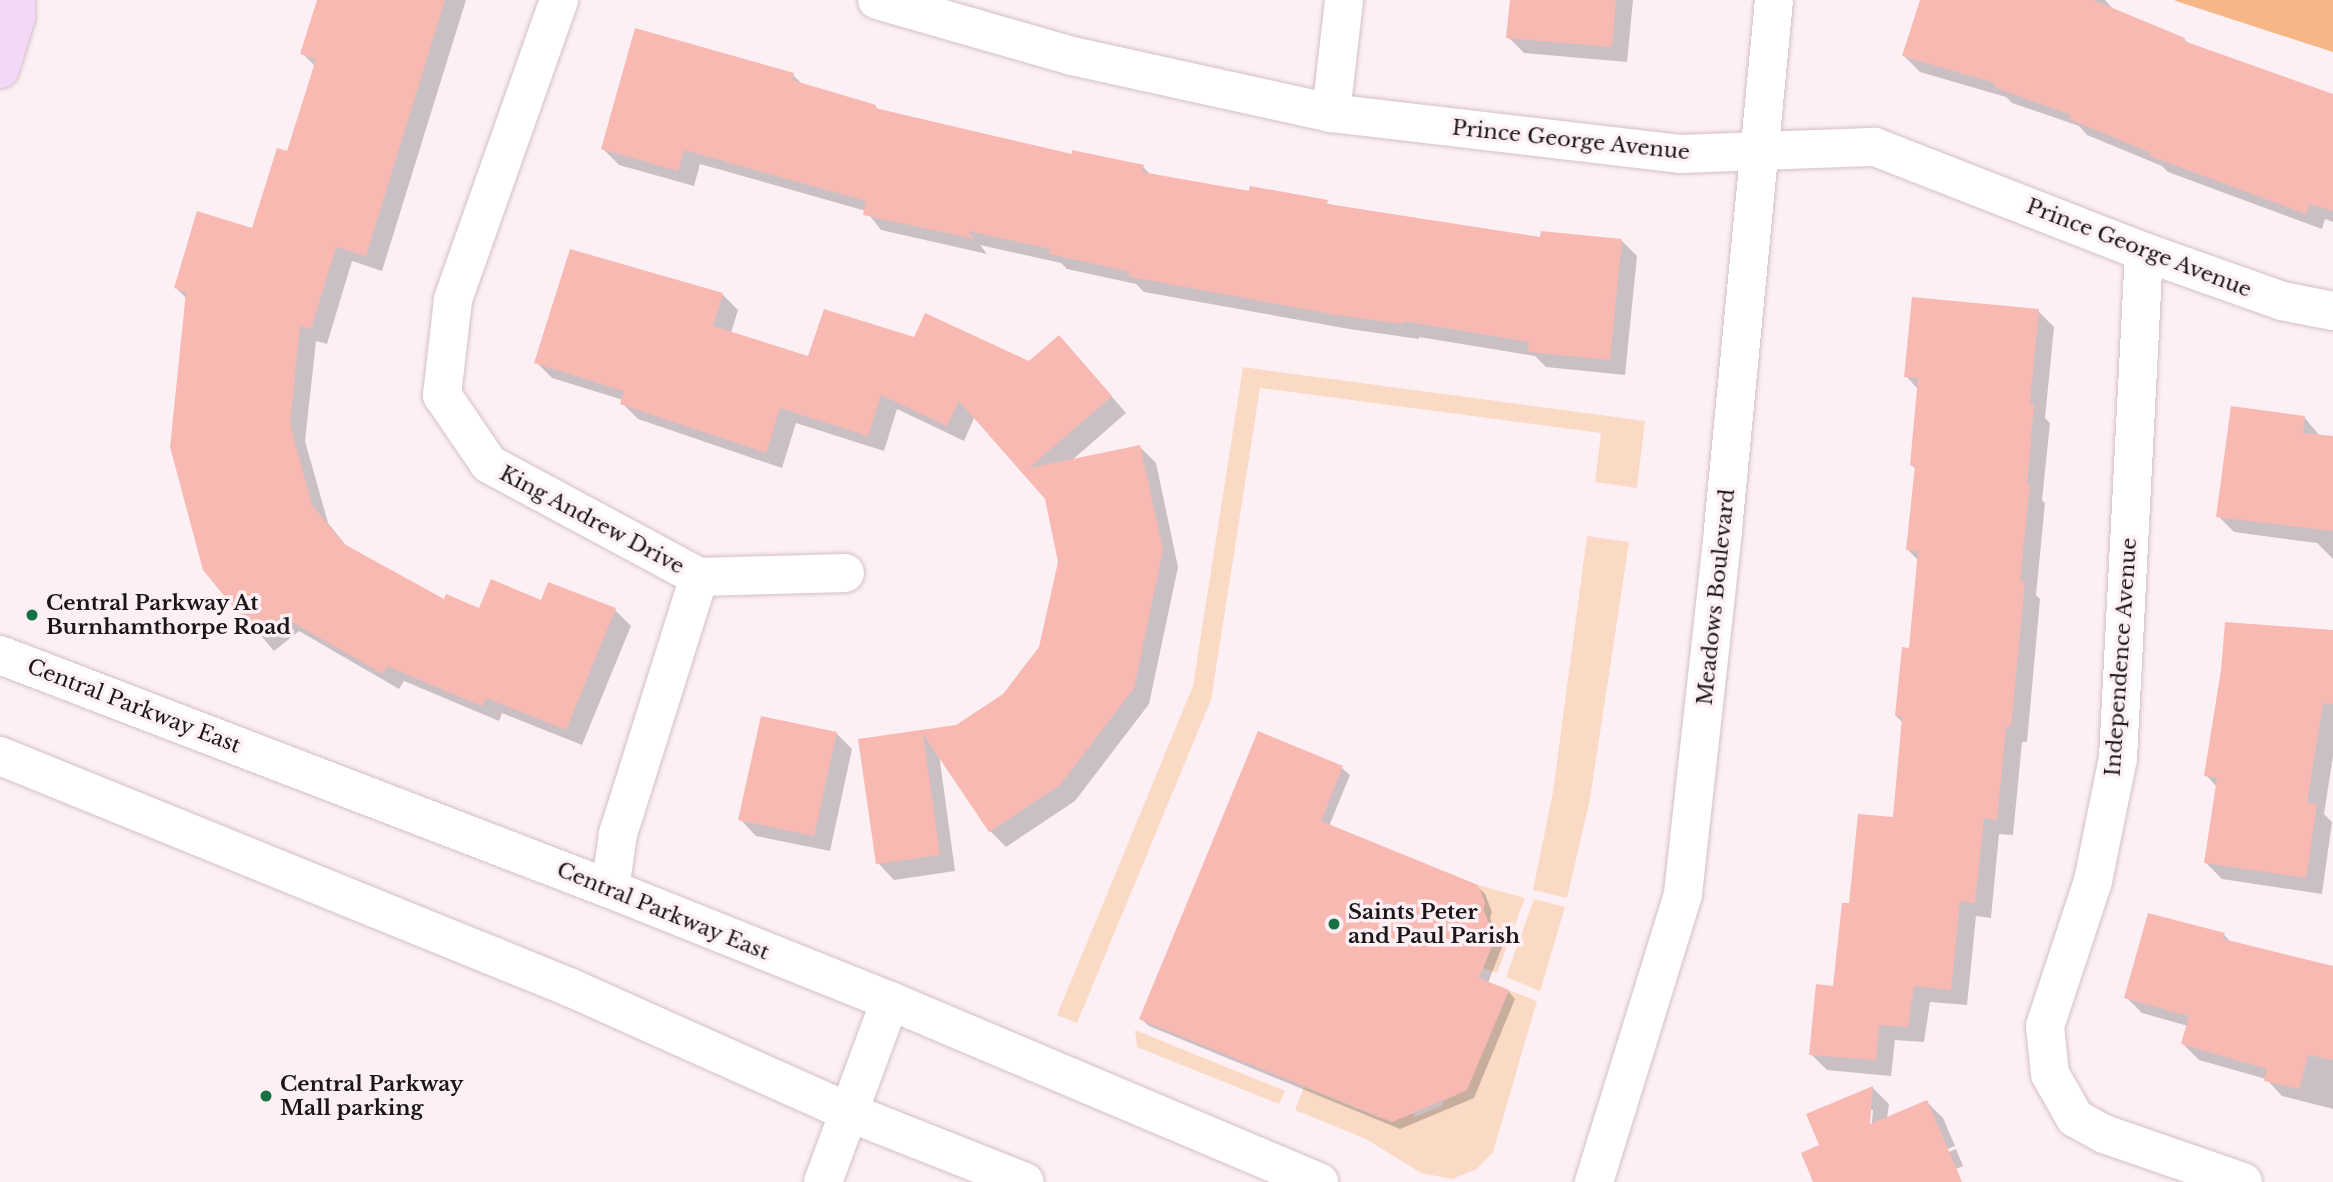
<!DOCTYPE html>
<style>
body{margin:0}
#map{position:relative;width:2333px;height:1182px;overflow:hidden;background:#fdf0f5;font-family:"Libre Baskerville",serif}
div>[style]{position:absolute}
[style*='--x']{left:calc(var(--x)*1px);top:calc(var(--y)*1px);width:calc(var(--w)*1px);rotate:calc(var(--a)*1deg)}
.green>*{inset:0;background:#fadac4}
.forest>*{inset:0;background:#f7b685}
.shadow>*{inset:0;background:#0003}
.building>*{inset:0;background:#f8b9b3}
.roads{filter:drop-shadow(0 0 2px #d4c0c7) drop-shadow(0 0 2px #d4c0c7)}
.minor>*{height:38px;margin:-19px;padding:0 19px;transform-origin:19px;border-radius:19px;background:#fff}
.major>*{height:38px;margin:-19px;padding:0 19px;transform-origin:19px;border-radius:19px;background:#f2d9f8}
.dots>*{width:19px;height:19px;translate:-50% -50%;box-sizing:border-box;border:4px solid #fdf0f5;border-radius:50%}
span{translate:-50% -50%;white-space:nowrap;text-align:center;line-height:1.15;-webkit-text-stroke:7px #fdf0f5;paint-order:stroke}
.street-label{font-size:21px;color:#1d1619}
.poi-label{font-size:21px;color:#1d1619;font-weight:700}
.left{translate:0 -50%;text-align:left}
</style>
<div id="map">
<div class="green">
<i style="clip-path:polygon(1243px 367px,1645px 421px,1637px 488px,1595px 482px,1601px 433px,1260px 388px,1211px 700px,1077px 1023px,1057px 1015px,1193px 686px)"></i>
<i style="clip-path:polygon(1587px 536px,1629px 542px,1590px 799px,1567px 898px,1533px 890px,1553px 792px)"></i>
<i style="clip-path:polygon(1478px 885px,1525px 898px,1497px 973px,1483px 968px,1495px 938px,1483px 909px,1485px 903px)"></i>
<i style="clip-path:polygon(1534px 899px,1565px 907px,1540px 991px,1506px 977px)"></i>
<i style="clip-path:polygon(1509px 990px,1537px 1001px,1493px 1152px,1477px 1169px,1452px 1179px,1421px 1173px,1366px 1139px,1295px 1110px,1304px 1087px,1380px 1118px,1397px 1111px,1401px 1118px,1414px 1113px,1415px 1117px,1443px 1105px,1443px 1101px,1457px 1095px,1454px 1087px,1471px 1080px)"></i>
<i style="clip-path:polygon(1135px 1030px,1285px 1091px,1279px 1104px,1137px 1047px)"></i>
</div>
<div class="forest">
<i style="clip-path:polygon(2174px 0,2333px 0,2333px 52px,2179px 2px)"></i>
</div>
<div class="shadow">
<i style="clip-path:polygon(319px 0,466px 0,382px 271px,352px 261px,327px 344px,316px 341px,305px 441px,328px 523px,348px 548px,444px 602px,480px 610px,542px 603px,615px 610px,631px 626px,582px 745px,502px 713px,499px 721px,404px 681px,399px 689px,299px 631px,274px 651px,205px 569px,187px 299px,176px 288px,253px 230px,288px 153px,315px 66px,302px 53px)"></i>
<i style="clip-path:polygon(1511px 0,1633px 0,1627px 62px,1524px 53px,1508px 37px)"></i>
<i style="clip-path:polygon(1921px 0,2105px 0,2116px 12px,2184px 39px,2189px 44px,2333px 96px,2333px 222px,2325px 219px,2322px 229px,2168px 172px,2162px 166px,2087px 135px,2079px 126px,2012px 103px,2006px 97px,1920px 72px,1904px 56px)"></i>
<i style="clip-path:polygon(793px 75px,804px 86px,875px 106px,880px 111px,1073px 156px,1143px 167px,1151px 175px,1542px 239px,1621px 240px,1637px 256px,1625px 375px,1546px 367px,1535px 356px,1419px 337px,1419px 339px,1349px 329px,1144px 292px,1136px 284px,1067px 269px,1061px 263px,980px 245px,987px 254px,881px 230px,866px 211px,700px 164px,694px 186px,619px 165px,603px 149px)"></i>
<i style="clip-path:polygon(722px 294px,738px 310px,731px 333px,810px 358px,915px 339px,1030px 363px,1075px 354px,1126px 413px,1071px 461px,1140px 447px,1156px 463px,1178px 567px,1149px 704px,1075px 801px,1006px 847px,990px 831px,939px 754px,955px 871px,894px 880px,878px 863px,860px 741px,957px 727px,1005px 695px,1041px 647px,1060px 562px,1046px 499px,975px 416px,964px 441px,897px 409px,884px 451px,796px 423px,782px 468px,638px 419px,622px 403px,623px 400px,552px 378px,536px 362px)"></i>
<i style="clip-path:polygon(2038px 311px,2054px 327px,2045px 418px,2050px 423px,2042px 500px,2045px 503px,2036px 595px,2040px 599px,2027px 742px,2022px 742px,2013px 835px,1999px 834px,1991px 918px,1976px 916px,1967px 1005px,1930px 1002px,1924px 1042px,1895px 1040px,1891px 1076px,1827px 1070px,1811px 1054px,1895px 819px,1903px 723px,1896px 716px,1910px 650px,1919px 561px,1908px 550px,1916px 469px,1911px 465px,1918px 389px,1906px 376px)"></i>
<i style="clip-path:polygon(2304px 417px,2320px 436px,2333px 437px,2333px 559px,2317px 543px,2234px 532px,2218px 516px)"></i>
<i style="clip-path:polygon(2333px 631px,2333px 756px,2324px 814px,2332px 822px,2322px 894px,2222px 879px,2206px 863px,2217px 787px,2206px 775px,2223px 670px)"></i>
<i style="clip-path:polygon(836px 733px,852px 749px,830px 851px,756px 836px,740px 819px)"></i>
<i style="clip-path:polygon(1342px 768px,1350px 775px,1329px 826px,1477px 886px,1485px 894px,1492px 912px,1490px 918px,1502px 947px,1488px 983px,1508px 991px,1515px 999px,1474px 1098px,1400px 1129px,1149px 1026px,1141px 1019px)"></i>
<i style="clip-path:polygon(2224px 935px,2232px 943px,2333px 976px,2333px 1109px,2282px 1096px,2266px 1079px,2199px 1060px,2183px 1044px,2188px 1026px,2142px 1013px,2126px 997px)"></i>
<i style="clip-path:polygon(evenodd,1873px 1088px,1889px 1104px,1887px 1118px,1927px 1102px,1943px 1118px,1955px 1146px,1867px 1182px,1841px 1182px,1809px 1115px,1873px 1088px,1869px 1110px,1873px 1110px,1871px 1133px,1867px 1133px,1869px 1110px)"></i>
<i style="clip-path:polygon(1956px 1149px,1963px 1166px,1925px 1182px,1876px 1182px)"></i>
</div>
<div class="building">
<i style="clip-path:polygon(317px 0,445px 0,366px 256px,336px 247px,311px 329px,300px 326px,290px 424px,312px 505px,344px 544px,444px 599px,446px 594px,479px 608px,491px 579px,541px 600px,548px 582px,616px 608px,566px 730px,486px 698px,482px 706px,387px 666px,383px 674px,282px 616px,257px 636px,203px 570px,170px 447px,186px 292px,174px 288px,197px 211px,252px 228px,277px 148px,287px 151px,316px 59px,300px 54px)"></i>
<i style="clip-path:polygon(1510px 0,1616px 0,1612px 47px,1506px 38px)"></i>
<i style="clip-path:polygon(1920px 0,2093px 0,2185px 38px,2184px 41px,2333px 94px,2333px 211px,2309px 204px,2306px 214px,2150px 156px,2151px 153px,2069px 119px,2071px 115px,1994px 87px,1995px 83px,1902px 56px)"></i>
<i style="clip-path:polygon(635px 28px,794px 73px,792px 80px,876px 105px,875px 108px,1072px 154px,1072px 150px,1144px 165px,1142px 172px,1249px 191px,1250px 186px,1328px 200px,1327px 204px,1540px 237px,1541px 231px,1622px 239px,1610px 360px,1528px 352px,1529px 342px,1403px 321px,1403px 324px,1331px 314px,1126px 276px,1132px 272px,1049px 254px,1050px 249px,968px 231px,975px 239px,863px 215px,866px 201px,684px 150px,678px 171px,601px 149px)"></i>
<i style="clip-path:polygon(570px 249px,723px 293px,713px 326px,808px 356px,824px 309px,914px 337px,925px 313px,1029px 361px,1059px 335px,1112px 396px,1029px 468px,1140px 445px,1163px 550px,1134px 688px,1060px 785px,989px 832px,923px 734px,940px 855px,876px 864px,858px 739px,956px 725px,1003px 694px,1039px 647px,1058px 562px,1045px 499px,959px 401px,947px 426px,881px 395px,868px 436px,780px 408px,766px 453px,620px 404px,624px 391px,534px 363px)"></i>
<i style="clip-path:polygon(1912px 297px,2039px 309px,2030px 404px,2034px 405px,2027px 485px,2030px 485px,2020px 581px,2025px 581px,2011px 727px,2006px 726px,1997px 820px,1984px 818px,1975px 903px,1960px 901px,1951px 990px,1914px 986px,1908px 1027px,1879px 1025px,1876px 1060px,1809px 1055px,1816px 984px,1833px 986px,1842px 903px,1849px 903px,1858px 814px,1893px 817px,1902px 717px,1895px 716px,1902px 647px,1909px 648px,1918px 551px,1906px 550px,1915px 466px,1910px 465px,1918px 378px,1904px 377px)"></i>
<i style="clip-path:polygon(2231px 406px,2305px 416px,2303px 433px,2333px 436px,2333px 531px,2216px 517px)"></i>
<i style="clip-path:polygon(2225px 622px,2333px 630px,2333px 704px,2323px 703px,2307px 803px,2317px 804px,2306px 878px,2204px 863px,2217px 778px,2204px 776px,2221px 670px)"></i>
<i style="clip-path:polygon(761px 716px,837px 732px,814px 836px,738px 820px)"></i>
<i style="clip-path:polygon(1258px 731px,1343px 766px,1321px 821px,1478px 885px,1485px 903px,1483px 909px,1495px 938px,1479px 978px,1509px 990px,1467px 1090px,1392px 1122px,1139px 1019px)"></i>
<i style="clip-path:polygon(2148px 913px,2225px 933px,2223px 939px,2333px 966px,2333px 1060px,2308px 1055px,2299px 1089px,2264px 1081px,2267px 1069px,2181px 1044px,2189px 1016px,2124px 998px)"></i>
<i style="clip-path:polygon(1873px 1086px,1870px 1124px,1927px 1100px,1962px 1182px,1813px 1182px,1801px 1153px,1819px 1145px,1806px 1114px)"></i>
</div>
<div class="roads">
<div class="minor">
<i style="--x:559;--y:0;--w:318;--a:109.5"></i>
<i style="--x:453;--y:300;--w:96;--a:96.6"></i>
<i style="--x:442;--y:395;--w:83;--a:55.7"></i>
<i style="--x:489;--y:464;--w:238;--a:28.3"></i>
<i style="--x:699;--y:577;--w:146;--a:-1.6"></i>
<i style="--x:877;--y:0;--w:203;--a:16"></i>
<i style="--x:1072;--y:56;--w:265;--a:12.4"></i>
<i style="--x:1331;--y:113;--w:351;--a:6.7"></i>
<i style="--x:1680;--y:154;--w:195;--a:-2.1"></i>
<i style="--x:1875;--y:147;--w:289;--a:21.3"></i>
<i style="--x:2144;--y:252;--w:146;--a:19.5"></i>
<i style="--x:2282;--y:301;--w:52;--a:11.1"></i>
<i style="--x:1331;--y:113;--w:114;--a:-83.4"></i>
<i style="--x:2144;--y:252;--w:507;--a:92.94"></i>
<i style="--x:2118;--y:758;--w:126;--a:101.5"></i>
<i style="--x:2093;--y:881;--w:153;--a:108.3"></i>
<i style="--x:2045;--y:1026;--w:48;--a:84.1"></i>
<i style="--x:2050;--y:1074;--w:51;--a:60.4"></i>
<i style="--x:2075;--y:1118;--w:33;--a:29"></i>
<i style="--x:2104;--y:1134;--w:147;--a:19.1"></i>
<i style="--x:0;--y:655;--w:653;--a:20.99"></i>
<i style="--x:610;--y:889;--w:302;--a:21.8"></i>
<i style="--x:890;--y:1001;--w:466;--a:22.9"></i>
<i style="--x:0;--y:756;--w:614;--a:22.1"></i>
<i style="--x:569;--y:987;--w:306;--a:24.1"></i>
<i style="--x:848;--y:1112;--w:190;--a:21.6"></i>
<i style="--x:610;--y:889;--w:56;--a:-81.7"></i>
<i style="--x:618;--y:834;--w:269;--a:-72.5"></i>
<i style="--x:823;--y:1182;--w:193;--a:-69.7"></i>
<i style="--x:1594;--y:1182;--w:301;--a:-72.8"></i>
<i style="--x:1683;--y:894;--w:367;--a:-83.7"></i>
<i style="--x:1723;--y:529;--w:531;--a:-84.49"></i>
</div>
<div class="major">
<i style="--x:0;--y:69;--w:54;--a:-72.9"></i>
<i style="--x:16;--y:17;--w:17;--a:-90"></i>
</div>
</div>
<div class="dots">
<i style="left:32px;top:615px;background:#167145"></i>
<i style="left:1334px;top:924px;background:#167145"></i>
<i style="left:266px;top:1096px;background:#167145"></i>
</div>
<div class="street-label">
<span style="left:1571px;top:140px;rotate:6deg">Prince George Avenue</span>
<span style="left:2139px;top:248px;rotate:21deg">Prince George Avenue</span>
<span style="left:592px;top:520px;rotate:28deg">King Andrew Drive</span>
<span style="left:1716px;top:597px;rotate:-84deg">Meadows Boulevard</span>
<span style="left:2121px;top:657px;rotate:-86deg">Independence Avenue</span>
<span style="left:134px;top:706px;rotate:21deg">Central Parkway East</span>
<span style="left:663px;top:911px;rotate:22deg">Central Parkway East</span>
</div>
<div class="poi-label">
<span class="left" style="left:46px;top:615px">Central Parkway At<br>Burnhamthorpe Road</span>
<span class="left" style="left:1348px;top:924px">Saints Peter<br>and Paul Parish</span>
<span class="left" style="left:280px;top:1096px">Central Parkway<br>Mall parking</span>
</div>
</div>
